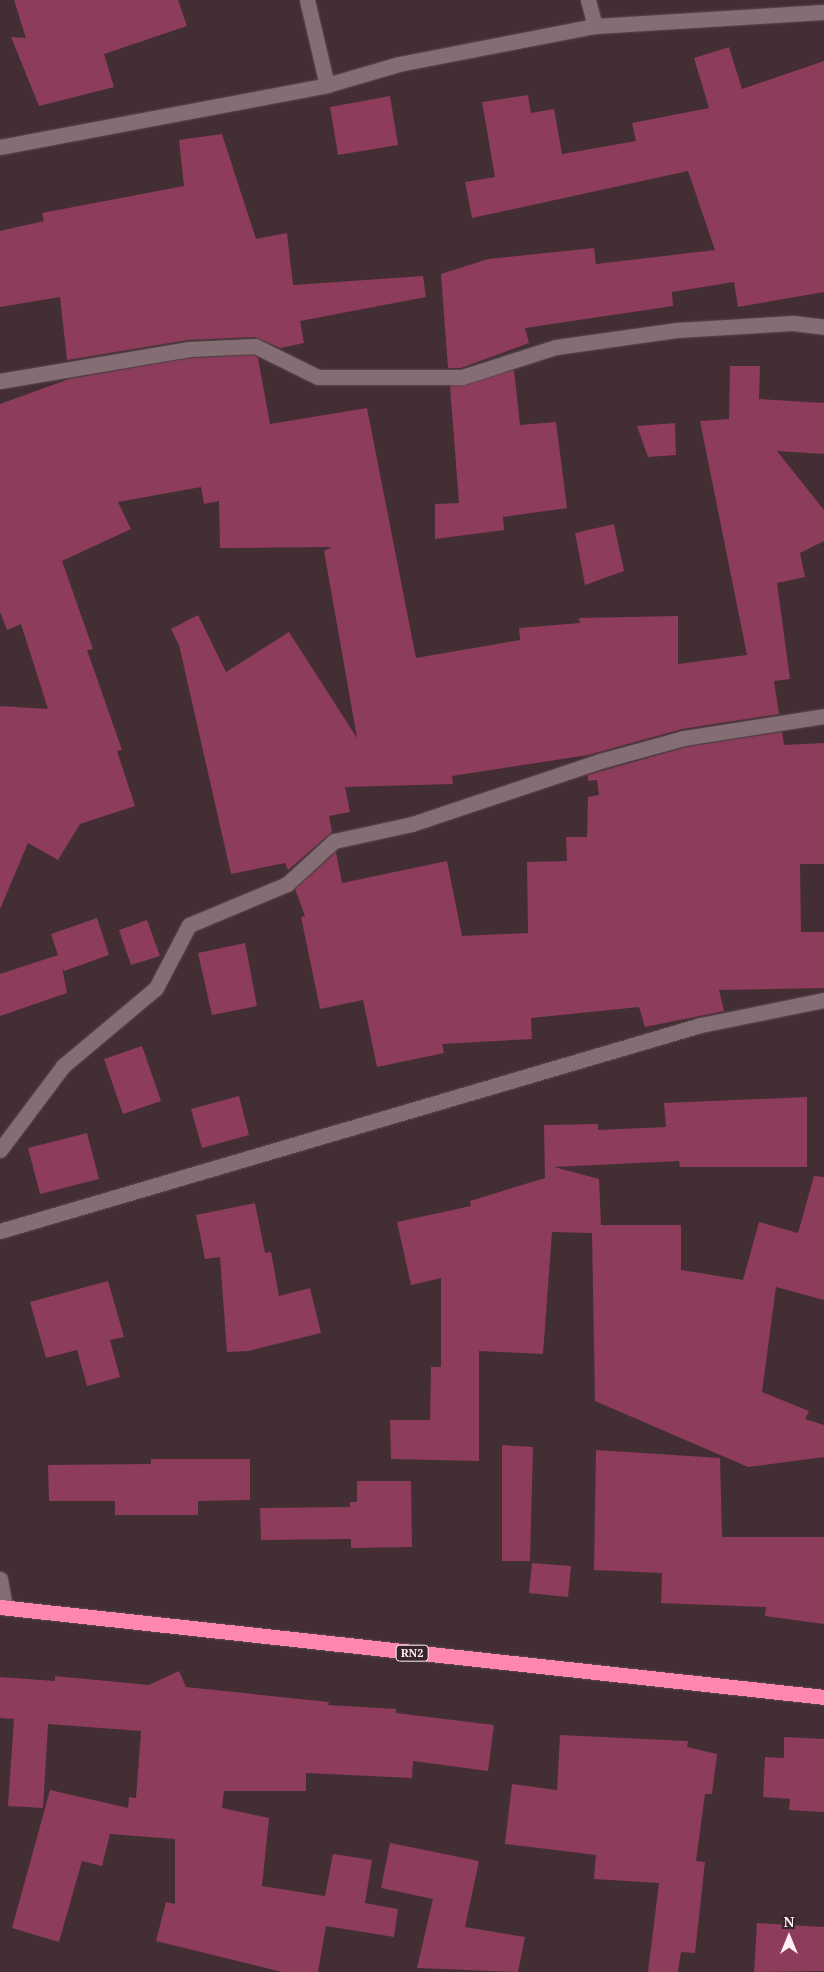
<!DOCTYPE html>
<style>
body{margin:0}
#map{position:relative;width:824px;height:1972px;overflow:hidden;background:#432e34;font-family:"Noto Serif",serif}
div>[style]{position:absolute}
[style*='--x']{left:calc(var(--x)*1px);top:calc(var(--y)*1px);width:calc(var(--w)*1px);rotate:calc(var(--a)*1deg)}
.building>*{inset:0;background:#8d3c5b}
.roads{filter:drop-shadow(0 0 1px #5c4a50) drop-shadow(0 0 1px #5c4a50)}
.minor>*{height:15px;margin:-7.5px;padding:0 7.5px;transform-origin:7.5px;border-radius:7.5px;background:#856d74}
.highway>*{height:15px;margin:-7.5px;padding:0 7.5px;transform-origin:7.5px;border-radius:7.5px;background:#fe86b1}
span{translate:-50% -50%;white-space:nowrap;text-align:center;line-height:1.15;-webkit-text-stroke:4.5px #38242a;paint-order:stroke}
.shield-label span{padding:1px 4px;background:#38242a;border:1px solid;border-radius:4px;-webkit-text-stroke-width:0}
.shield-label{font-size:11px;color:#fef0f4;font-weight:700}
.north{position:absolute;left:764px;top:1912px;width:50px;height:50px;-webkit-text-stroke:4px #38242a;paint-order:stroke;rotate:0deg;font-size:14px;font-weight:700;line-height:20px;text-align:center;color:#fef0f4}
.north::after{content:'';display:block;margin:auto;width:18px;height:22px;background:#fef0f4;clip-path:polygon(50% 0,100% 100%,50% 72%,0 100%)}
</style>
<div id="map">
<div class="building">
<i style="clip-path:polygon(14px 0,178px 0,187px 26px,104px 54px,114px 87px,39px 106px,11px 37px,26px 38px)"></i>
<i style="clip-path:polygon(729px 47px,742px 89px,824px 61px,824px 292px,738px 307px,734px 282px,672px 292px,673px 306px,525px 328px,529px 343px,461px 368px,448px 368px,441px 274px,488px 259px,594px 248px,596px 264px,715px 250px,688px 171px,472px 218px,465px 182px,495px 177px,482px 102px,528px 95px,531px 113px,554px 109px,562px 154px,636px 141px,632px 123px,709px 108px,694px 58px)"></i>
<i style="clip-path:polygon(390px 96px,398px 145px,338px 155px,330px 107px)"></i>
<i style="clip-path:polygon(222px 134px,256px 239px,287px 233px,293px 285px,423px 276px,426px 297px,300px 321px,304px 343px,280px 348px,255px 337px,188px 340px,67px 360px,60px 297px,0 307px,0 231px,44px 221px,42px 213px,184px 186px,179px 140px)"></i>
<i style="clip-path:polygon(253px 355px,258px 358px,270px 424px,367px 408px,416px 658px,520px 640px,519px 628px,580px 623px,579px 618px,678px 616px,678px 664px,747px 655px,700px 421px,729px 419px,730px 366px,760px 366px,759px 399px,824px 403px,824px 454px,777px 451px,824px 510px,824px 541px,800px 553px,805px 577px,777px 583px,790px 679px,774px 681px,779px 714px,682px 729px,588px 755px,452px 776px,453px 784px,345px 787px,350px 812px,329px 816px,332px 832px,288px 870px,285px 863px,231px 874px,179px 645px,171px 629px,198px 615px,226px 672px,289px 632px,357px 738px,324px 551px,332px 547px,220px 548px,219px 501px,204px 504px,201px 487px,118px 502px,131px 529px,62px 561px,93px 649px,87px 650px,122px 750px,117px 751px,135px 806px,80px 824px,58px 860px,28px 843px,0 909px,0 706px,48px 709px,21px 624px,7px 630px,0 612px,0 404px,69px 379px,190px 358px)"></i>
<i style="clip-path:polygon(514px 370px,520px 425px,556px 422px,567px 508px,503px 517px,504px 530px,435px 539px,435px 504px,459px 503px,450px 386px)"></i>
<i style="clip-path:polygon(675px 423px,676px 455px,648px 457px,637px 426px)"></i>
<i style="clip-path:polygon(614px 524px,624px 571px,585px 585px,575px 533px)"></i>
<i style="clip-path:polygon(782px 732px,784px 745px,824px 743px,824px 864px,800px 864px,801px 932px,824px 932px,824px 988px,719px 990px,724px 1011px,645px 1027px,639px 1007px,531px 1018px,532px 1039px,442px 1044px,444px 1053px,377px 1067px,363px 1000px,320px 1009px,301px 917px,305px 916px,295px 889px,336px 852px,342px 883px,447px 861px,462px 936px,528px 933px,527px 862px,567px 861px,566px 837px,587px 837px,588px 797px,599px 795px,597px 780px,588px 781px,588px 775px,686px 747px)"></i>
<i style="clip-path:polygon(97px 918px,109px 955px,64px 971px,62px 967px,67px 993px,0 1016px,0 974px,58px 955px,51px 934px)"></i>
<i style="clip-path:polygon(147px 920px,160px 956px,131px 965px,119px 930px)"></i>
<i style="clip-path:polygon(245px 943px,257px 1006px,212px 1015px,198px 953px)"></i>
<i style="clip-path:polygon(142px 1046px,161px 1101px,123px 1114px,104px 1059px)"></i>
<i style="clip-path:polygon(239px 1096px,249px 1135px,202px 1148px,191px 1109px)"></i>
<i style="clip-path:polygon(807px 1097px,807px 1167px,680px 1167px,679px 1161px,554px 1167px,599px 1179px,601px 1225px,681px 1225px,681px 1270px,743px 1280px,759px 1222px,798px 1233px,814px 1176px,824px 1177px,824px 1300px,776px 1287px,762px 1392px,809px 1411px,805px 1419px,824px 1425px,824px 1457px,748px 1467px,595px 1401px,592px 1233px,552px 1232px,543px 1354px,479px 1351px,479px 1461px,391px 1459px,390px 1420px,430px 1420px,431px 1367px,441px 1367px,441px 1278px,411px 1285px,397px 1222px,471px 1206px,470px 1201px,545px 1178px,544px 1125px,598px 1124px,598px 1130px,666px 1127px,664px 1103px)"></i>
<i style="clip-path:polygon(87px 1133px,99px 1179px,40px 1194px,28px 1148px)"></i>
<i style="clip-path:polygon(255px 1203px,265px 1253px,271px 1252px,279px 1296px,310px 1288px,321px 1333px,248px 1351px,227px 1352px,220px 1257px,205px 1259px,196px 1215px)"></i>
<i style="clip-path:polygon(108px 1281px,124px 1337px,110px 1340px,120px 1377px,87px 1386px,77px 1350px,46px 1358px,30px 1302px)"></i>
<i style="clip-path:polygon(502px 1445px,533px 1447px,530px 1561px,502px 1561px)"></i>
<i style="clip-path:polygon(596px 1450px,720px 1458px,722px 1537px,824px 1537px,824px 1624px,765px 1616px,766px 1607px,661px 1603px,662px 1573px,594px 1570px)"></i>
<i style="clip-path:polygon(151px 1459px,250px 1459px,250px 1500px,198px 1501px,198px 1515px,115px 1515px,115px 1501px,49px 1501px,48px 1465px,151px 1464px)"></i>
<i style="clip-path:polygon(357px 1481px,411px 1481px,412px 1547px,351px 1548px,351px 1539px,261px 1540px,260px 1508px,350px 1507px,350px 1502px,357px 1502px)"></i>
<i style="clip-path:polygon(532px 1563px,571px 1566px,568px 1597px,529px 1593px)"></i>
<i style="clip-path:polygon(179px 1671px,186px 1687px,329px 1702px,328px 1705px,396px 1709px,396px 1713px,494px 1725px,488px 1771px,413px 1761px,412px 1778px,306px 1773px,306px 1791px,224px 1791px,222px 1808px,269px 1818px,262px 1886px,325px 1896px,333px 1854px,372px 1860px,365px 1903px,398px 1909px,394px 1937px,326px 1926px,318px 1972px,282px 1972px,156px 1941px,166px 1902px,175px 1904px,175px 1839px,110px 1834px,102px 1866px,82px 1861px,59px 1942px,12px 1928px,50px 1790px,128px 1808px,129px 1797px,136px 1798px,141px 1731px,48px 1724px,43px 1808px,8px 1806px,14px 1719px,0 1718px,0 1677px,55px 1681px,55px 1676px,149px 1685px)"></i>
<i style="clip-path:polygon(560px 1735px,688px 1741px,687px 1747px,717px 1754px,712px 1794px,705px 1794px,696px 1861px,705px 1862px,695px 1953px,681px 1952px,678px 1972px,648px 1972px,659px 1883px,594px 1879px,596px 1855px,505px 1844px,512px 1784px,557px 1790px)"></i>
<i style="clip-path:polygon(784px 1737px,824px 1739px,824px 1812px,789px 1810px,790px 1799px,763px 1797px,765px 1757px,784px 1758px)"></i>
<i style="clip-path:polygon(390px 1843px,479px 1861px,465px 1927px,525px 1937px,518px 1972px,417px 1968px,433px 1899px,381px 1888px)"></i>
<i style="clip-path:polygon(757px 1923px,824px 1927px,824px 1971px,754px 1972px)"></i>
</div>
<div class="roads">
<div class="minor">
<i style="--x:307;--y:0;--w:87;--a:76.8"></i>
<i style="--x:588;--y:0;--w:27;--a:75"></i>
<i style="--x:0;--y:147;--w:333;--a:-10.7"></i>
<i style="--x:327;--y:85;--w:75;--a:-16.3"></i>
<i style="--x:399;--y:64;--w:200;--a:-11"></i>
<i style="--x:595;--y:26;--w:229;--a:-3.5"></i>
<i style="--x:0;--y:381;--w:192;--a:-9.6"></i>
<i style="--x:189;--y:349;--w:66;--a:-2.6"></i>
<i style="--x:255;--y:346;--w:70;--a:26.2"></i>
<i style="--x:318;--y:377;--w:144;--a:0"></i>
<i style="--x:462;--y:377;--w:99;--a:-17.7"></i>
<i style="--x:556;--y:347;--w:122;--a:-8"></i>
<i style="--x:677;--y:330;--w:116;--a:-3.5"></i>
<i style="--x:793;--y:323;--w:31;--a:7"></i>
<i style="--x:0;--y:1150;--w:105;--a:-53.1"></i>
<i style="--x:63;--y:1066;--w:121;--a:-40"></i>
<i style="--x:156;--y:988;--w:71;--a:-62.4"></i>
<i style="--x:189;--y:925;--w:106;--a:-22.7"></i>
<i style="--x:287;--y:884;--w:64;--a:-42.5"></i>
<i style="--x:334;--y:841;--w:80;--a:-12.3"></i>
<i style="--x:412;--y:824;--w:198;--a:-18.5"></i>
<i style="--x:600;--y:761;--w:87;--a:-15.3"></i>
<i style="--x:684;--y:738;--w:142;--a:-8.9"></i>
<i style="--x:0;--y:1231;--w:731;--a:-16.38"></i>
<i style="--x:701;--y:1025;--w:126;--a:-11.5"></i>
<i style="--x:0;--y:1579;--w:29;--a:80"></i>
</div>
<div class="highway">
<i style="--x:0;--y:1607;--w:829;--a:6.23"></i>
</div>
</div>
<div class="shield-label">
<span style="left:412px;top:1653px">RN2</span>
</div>
<div class="north">N</div>
</div>
